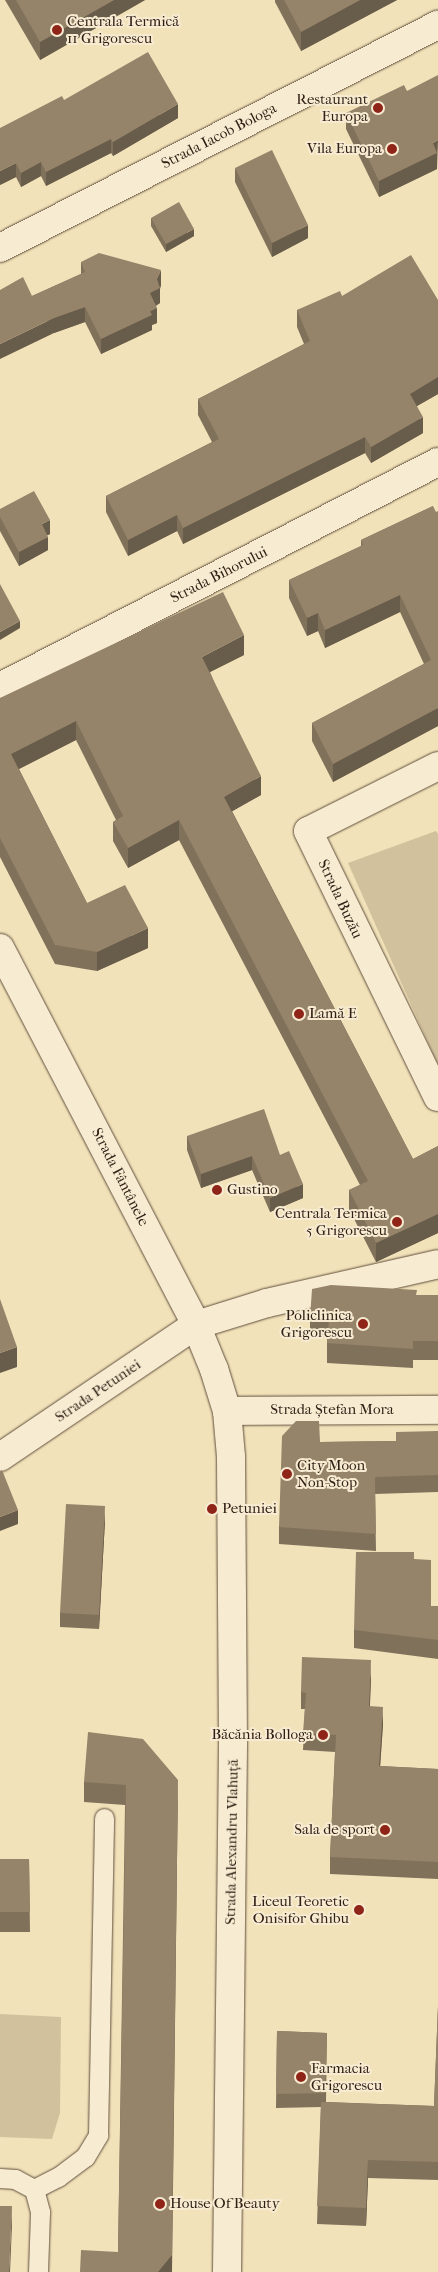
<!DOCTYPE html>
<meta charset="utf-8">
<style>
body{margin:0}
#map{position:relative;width:438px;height:2272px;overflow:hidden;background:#f2e2b9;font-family:"IM FELL French Canon",serif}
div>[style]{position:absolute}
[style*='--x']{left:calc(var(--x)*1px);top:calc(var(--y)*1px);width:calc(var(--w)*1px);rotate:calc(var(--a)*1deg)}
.green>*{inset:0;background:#d1c19d}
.roads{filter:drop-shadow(0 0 1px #604e3d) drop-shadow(0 0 1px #604e3d)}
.lane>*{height:19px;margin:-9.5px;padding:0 9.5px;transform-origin:9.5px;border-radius:9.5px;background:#f7ecd2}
.street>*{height:28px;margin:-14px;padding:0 14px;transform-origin:14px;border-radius:14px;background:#f7ecd2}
.secondary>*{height:28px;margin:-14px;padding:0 14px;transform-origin:14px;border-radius:14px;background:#f7ecd2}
.wall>*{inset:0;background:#80715b}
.shaded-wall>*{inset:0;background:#685c4a}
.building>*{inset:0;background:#95836a}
.dots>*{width:14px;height:14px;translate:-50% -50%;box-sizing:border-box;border:2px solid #f7ecd2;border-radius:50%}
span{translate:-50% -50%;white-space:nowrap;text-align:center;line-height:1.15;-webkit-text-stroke:4px #f7ecd2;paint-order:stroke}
.poi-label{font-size:15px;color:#301d14}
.left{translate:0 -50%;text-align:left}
.right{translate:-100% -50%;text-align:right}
.street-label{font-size:15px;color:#301d14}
</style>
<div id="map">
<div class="green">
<i style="clip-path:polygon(436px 831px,438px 834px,438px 1065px,348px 863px)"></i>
<i style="clip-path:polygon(0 2014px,61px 2017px,60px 2113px,52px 2139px,0 2137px)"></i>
</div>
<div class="roads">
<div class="lane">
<i style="--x:0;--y:2178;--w:15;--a:4"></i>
<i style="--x:15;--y:2179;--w:21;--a:28"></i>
<i style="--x:34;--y:2189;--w:24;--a:75"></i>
<i style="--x:40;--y:2212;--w:60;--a:91.9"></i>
<i style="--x:34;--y:2189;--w:27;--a:-27"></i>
<i style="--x:58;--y:2177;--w:34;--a:-37"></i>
<i style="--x:85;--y:2157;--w:26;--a:-59"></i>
<i style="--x:98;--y:2135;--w:317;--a:-88.9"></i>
</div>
<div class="street">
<i style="--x:0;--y:248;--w:492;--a:-27"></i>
<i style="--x:0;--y:687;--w:492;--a:-27.2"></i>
<i style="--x:438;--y:766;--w:145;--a:153.4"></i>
<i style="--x:308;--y:831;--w:296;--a:64"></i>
<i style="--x:227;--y:1411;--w:211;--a:-0.3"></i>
<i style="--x:0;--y:1457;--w:236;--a:-34"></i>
<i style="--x:196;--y:1325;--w:74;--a:-17.2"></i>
<i style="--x:267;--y:1303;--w:175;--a:-12.8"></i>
</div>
<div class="secondary">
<i style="--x:0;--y:948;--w:425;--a:62.5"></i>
<i style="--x:196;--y:1325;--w:48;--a:67.8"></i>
<i style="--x:214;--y:1369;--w:44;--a:72.8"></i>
<i style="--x:227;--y:1411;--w:46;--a:85"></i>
<i style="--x:231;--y:1457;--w:288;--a:89.6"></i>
<i style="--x:233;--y:1745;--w:527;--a:90.65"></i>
</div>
</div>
<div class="wall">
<i style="clip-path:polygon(5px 0,145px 0,40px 60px)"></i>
<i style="clip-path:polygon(275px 0,397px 0,301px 51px,275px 2px)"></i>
<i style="clip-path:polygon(64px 100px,178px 118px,113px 156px,111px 153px,46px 186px,41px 176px,21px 187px,16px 177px,0 185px)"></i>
<i style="clip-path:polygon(346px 113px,437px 157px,437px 169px,379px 197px,346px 129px)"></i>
<i style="clip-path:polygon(235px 168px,308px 238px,272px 257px,235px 182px)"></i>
<i style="clip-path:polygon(151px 218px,194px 236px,166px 252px,151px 226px)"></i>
<i style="clip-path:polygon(81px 262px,161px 285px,160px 288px,160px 303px,156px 306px,157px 323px,152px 325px,152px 330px,101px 354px,85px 322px,54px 333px,32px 296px,81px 274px)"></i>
<i style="clip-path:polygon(342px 296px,438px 300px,438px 394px,417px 406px,423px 433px,371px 463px,365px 453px,183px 544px,177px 531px,128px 556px,106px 512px,106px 496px,212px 442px,198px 415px,198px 399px,304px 344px,297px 327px,297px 310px)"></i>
<i style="clip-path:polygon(433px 506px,438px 726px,333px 782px,312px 741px,312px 723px,424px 664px,400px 612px,325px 648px,318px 631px,307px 636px,289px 598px,289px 580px,361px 546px,361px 540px)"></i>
<i style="clip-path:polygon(0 509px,50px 534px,47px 535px,48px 550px,19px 566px,0 531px)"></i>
<i style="clip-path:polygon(244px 655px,210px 672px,261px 795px,232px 811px,413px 1159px,438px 1146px,438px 1233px,376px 1262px,349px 1209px,349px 1190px,360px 1185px,179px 840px,128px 868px,113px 841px,113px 822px,116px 820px,76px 740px,19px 769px,87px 903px,148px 948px,97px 971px,55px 964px,0 857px,0 698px)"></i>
<i style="clip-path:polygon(187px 1136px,280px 1155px,303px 1198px,270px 1212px,252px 1170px,201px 1188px,187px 1150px)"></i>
<i style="clip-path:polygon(417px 1295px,438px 1295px,438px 1360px,413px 1360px,413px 1368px,327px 1363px,327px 1338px,310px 1337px,310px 1318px)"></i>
<i style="clip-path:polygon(438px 1431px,438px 1492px,375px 1494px,376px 1551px,279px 1544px,279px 1527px,320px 1442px,396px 1441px)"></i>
<i style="clip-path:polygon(105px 1520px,99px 1629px,60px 1627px,60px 1613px)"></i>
<i style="clip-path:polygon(414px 1559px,431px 1606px,438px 1606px,438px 1659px,354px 1648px,354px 1630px)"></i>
<i style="clip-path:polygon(371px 1677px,370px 1706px,383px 1724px,380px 1766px,438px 1769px,438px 1879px,330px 1874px,330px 1857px,335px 1752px,303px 1750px,305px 1709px,301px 1709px,301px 1692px)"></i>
<i style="clip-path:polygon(143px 1739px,172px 2272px,118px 2252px,125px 1805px,84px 1802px,84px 1782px)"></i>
<i style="clip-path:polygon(0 1859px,29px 1859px,30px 1932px,0 1932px)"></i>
<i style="clip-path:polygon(438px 2006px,438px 2180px,368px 2178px,366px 2226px,317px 2224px,321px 2107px,276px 2108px,277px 2031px,327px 2033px,326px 2102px,434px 2106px)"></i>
</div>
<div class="shaded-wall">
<i style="clip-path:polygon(114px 0,145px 0,40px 60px,40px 42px)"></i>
<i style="clip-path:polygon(360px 0,397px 0,301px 51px,301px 32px)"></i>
<i style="clip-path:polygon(178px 104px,178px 118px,113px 156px,113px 142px)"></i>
<i style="clip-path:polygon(111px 139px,111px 153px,46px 186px,46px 172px)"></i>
<i style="clip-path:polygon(438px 140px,437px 169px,379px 197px,379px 181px,433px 143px)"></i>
<i style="clip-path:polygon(41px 162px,41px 176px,21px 187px,21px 173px)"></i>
<i style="clip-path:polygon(16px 163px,16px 177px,0 185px,0 171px)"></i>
<i style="clip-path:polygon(308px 225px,308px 238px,272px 257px,272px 243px)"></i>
<i style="clip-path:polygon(194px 229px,194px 236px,166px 252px,166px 244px)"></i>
<i style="clip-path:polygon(161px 270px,161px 285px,160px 289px,160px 288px,160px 303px,150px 308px,150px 293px)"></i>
<i style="clip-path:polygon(85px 307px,85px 322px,54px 333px,0 359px,0 344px,54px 318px)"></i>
<i style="clip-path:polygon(157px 308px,157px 323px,152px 325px,152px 330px,101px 354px,101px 339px)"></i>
<i style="clip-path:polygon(438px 377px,438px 394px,410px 410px,410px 394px)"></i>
<i style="clip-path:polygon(423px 417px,423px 433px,371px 463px,371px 447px)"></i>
<i style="clip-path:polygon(365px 437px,365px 453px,183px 544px,183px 528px)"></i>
<i style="clip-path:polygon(177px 515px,177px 531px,128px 556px,128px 540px)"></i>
<i style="clip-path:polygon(50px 520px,50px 534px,42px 538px,42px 524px)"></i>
<i style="clip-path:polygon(48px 537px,48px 550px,19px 566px,19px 552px)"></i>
<i style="clip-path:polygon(400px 595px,400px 612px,325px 648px,325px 630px)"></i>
<i style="clip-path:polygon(318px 613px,318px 631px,307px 636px,307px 618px)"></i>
<i style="clip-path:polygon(20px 621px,20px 628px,0 640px,0 632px)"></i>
<i style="clip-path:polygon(244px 635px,244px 655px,202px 676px,202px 657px)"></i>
<i style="clip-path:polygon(438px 708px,438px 726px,333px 782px,333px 764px)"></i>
<i style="clip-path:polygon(76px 721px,76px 740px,11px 773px,11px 754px)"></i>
<i style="clip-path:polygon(261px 776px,261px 795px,224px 816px,224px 797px)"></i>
<i style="clip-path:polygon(179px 820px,179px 840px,128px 868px,128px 848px)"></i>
<i style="clip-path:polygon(148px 928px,148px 948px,97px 971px,97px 952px)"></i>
<i style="clip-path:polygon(252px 1156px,252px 1170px,201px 1188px,201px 1174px)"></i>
<i style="clip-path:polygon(303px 1184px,303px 1198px,270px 1212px,270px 1198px)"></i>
<i style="clip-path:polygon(438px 1214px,438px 1233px,376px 1262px,376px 1243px)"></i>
<i style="clip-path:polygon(17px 1347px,17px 1367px,0 1373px,0 1353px)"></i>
<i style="clip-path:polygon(105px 1506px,105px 1520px,99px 1629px,99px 1615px)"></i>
<i style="clip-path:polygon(18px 1510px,18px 1524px,0 1531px,0 1517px)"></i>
<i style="clip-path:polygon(371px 1660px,371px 1677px,369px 1723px,369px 1706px)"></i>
<i style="clip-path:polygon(383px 1707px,383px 1724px,379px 1783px,379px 1766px)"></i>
<i style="clip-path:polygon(178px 1780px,172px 2272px,158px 2272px)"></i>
<i style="clip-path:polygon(368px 2160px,368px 2178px,366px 2226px,366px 2208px)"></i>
<i style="clip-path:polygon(12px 2206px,12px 2224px,10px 2272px,9px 2272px)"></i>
</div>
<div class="building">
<i style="clip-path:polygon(16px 0,114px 0,40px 42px)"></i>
<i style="clip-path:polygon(284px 0,360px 0,301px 32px)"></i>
<i style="clip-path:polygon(148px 52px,178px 104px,113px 142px,111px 139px,46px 172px,41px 162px,21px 173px,16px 163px,0 171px,0 128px,62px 96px,64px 100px)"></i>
<i style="clip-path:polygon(438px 75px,438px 140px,433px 143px,437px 153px,379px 181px,346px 113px,404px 85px,407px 91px)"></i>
<i style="clip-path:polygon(272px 150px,308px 225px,272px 243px,235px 168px)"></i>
<i style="clip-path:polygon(179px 202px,194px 229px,166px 244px,151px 218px)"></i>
<i style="clip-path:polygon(99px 253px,161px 270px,157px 279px,160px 288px,150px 293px,157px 308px,150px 311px,152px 315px,101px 339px,85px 307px,54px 318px,0 344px,0 290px,23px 277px,32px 296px,85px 272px,81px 262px)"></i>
<i style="clip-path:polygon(411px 255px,438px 300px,438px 377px,410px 394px,423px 417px,371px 447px,365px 437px,183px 528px,177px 515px,128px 540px,106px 496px,219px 439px,198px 399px,310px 341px,297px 310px,340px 291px,342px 296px)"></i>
<i style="clip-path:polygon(34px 491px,50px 520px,42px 524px,48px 537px,19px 552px,0 517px,0 509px)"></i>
<i style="clip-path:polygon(433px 506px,436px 512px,438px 511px,438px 708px,333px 764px,312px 723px,431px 660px,400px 595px,325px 630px,318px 613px,307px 618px,289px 580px,363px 545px,361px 540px)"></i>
<i style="clip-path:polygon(0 584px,20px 621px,0 632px)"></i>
<i style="clip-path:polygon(223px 592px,244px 635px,202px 657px,261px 776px,224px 797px,413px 1159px,438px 1146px,438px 1214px,376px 1243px,349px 1190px,368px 1181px,179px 820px,128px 848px,113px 822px,123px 816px,76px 721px,11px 754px,87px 903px,125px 885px,148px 928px,97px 952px,55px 945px,0 838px,0 698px)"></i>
<i style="clip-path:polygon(264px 1109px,280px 1155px,289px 1151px,303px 1184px,270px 1198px,252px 1156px,201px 1174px,187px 1136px)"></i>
<i style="clip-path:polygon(331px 1285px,417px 1290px,416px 1295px,438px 1295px,438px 1341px,413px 1341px,413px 1349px,327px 1343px,329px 1319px,310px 1318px,312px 1289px)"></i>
<i style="clip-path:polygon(0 1299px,17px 1347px,0 1353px)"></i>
<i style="clip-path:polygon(296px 1421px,319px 1421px,320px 1442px,396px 1441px,396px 1432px,438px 1431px,438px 1475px,375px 1477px,376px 1534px,279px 1527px,282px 1436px)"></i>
<i style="clip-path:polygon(2px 1470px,18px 1510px,0 1517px,0 1471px)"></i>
<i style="clip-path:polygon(66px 1504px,105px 1506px,99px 1615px,60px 1613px)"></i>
<i style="clip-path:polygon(356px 1552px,414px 1552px,414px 1559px,431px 1560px,431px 1606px,438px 1606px,438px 1640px,354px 1630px)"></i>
<i style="clip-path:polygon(302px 1657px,371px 1660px,369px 1706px,383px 1707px,379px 1766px,438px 1769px,438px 1862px,330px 1857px,336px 1735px,303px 1733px,306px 1693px,301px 1692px)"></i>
<i style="clip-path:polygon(88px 1732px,143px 1739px,178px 1780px,172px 2255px,158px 2272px,80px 2272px,81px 2250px,118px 2252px,126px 1785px,84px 1782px)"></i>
<i style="clip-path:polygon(0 1859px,29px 1859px,30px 1912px,0 1912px)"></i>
<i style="clip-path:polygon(438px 2006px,438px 2162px,368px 2160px,366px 2208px,317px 2206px,321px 2102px,434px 2106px)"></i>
<i style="clip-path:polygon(277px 2031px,327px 2033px,325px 2093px,276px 2094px)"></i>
<i style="clip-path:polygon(0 2206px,12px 2206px,9px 2272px,0 2272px)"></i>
</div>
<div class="dots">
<i style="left:57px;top:30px;background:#8f2418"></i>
<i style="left:378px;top:108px;background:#8f2418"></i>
<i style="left:392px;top:149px;background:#8f2418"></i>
<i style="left:299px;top:1014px;background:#8f2418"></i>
<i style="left:217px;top:1190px;background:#8f2418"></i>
<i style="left:397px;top:1222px;background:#8f2418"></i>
<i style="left:363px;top:1324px;background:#8f2418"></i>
<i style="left:287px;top:1474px;background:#8f2418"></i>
<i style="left:212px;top:1509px;background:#8f2418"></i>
<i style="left:323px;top:1735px;background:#8f2418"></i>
<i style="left:385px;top:1830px;background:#8f2418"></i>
<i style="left:359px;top:1910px;background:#8f2418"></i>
<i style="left:301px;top:2077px;background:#8f2418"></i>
<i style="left:160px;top:2204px;background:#8f2418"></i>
</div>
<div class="poi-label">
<span class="left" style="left:67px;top:30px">Centrala Termică<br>11 Grigorescu</span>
<span class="right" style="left:368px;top:108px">Restaurant<br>Europa</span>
<span class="right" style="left:382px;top:149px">Vila Europa</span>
<span class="left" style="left:309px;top:1014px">Lamă E</span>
<span class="left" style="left:227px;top:1190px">Gustino</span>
<span class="right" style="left:387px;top:1222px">Centrala Termica<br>5 Grigorescu</span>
<span class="right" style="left:352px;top:1324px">Policlinica<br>Grigorescu</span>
<span class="left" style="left:297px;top:1474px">City Moon<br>Non-Stop</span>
<span class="left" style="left:222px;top:1509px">Petuniei</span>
<span class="right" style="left:313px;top:1735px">Băcănia Bolloga</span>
<span class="right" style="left:375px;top:1830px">Sala de sport</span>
<span class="right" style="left:349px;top:1910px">Liceul Teoretic<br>Onisifor Ghibu</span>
<span class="left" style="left:311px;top:2077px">Farmacia<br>Grigorescu</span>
<span class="left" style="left:170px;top:2204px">House Of Beauty</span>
</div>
<div class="street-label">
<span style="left:219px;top:136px;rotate:-27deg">Strada Iacob Bologa</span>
<span style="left:219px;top:575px;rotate:-27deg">Strada Bihorului</span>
<span style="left:340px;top:899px;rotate:65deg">Strada Buzău</span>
<span style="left:120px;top:1177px;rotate:63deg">Strada Fântânele</span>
<span style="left:98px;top:1391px;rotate:-34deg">Strada Petuniei</span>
<span style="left:332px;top:1410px">Strada Ștefan Mora</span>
<span style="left:232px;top:1842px;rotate:-89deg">Strada Alexandru Vlahuță</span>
</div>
</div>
